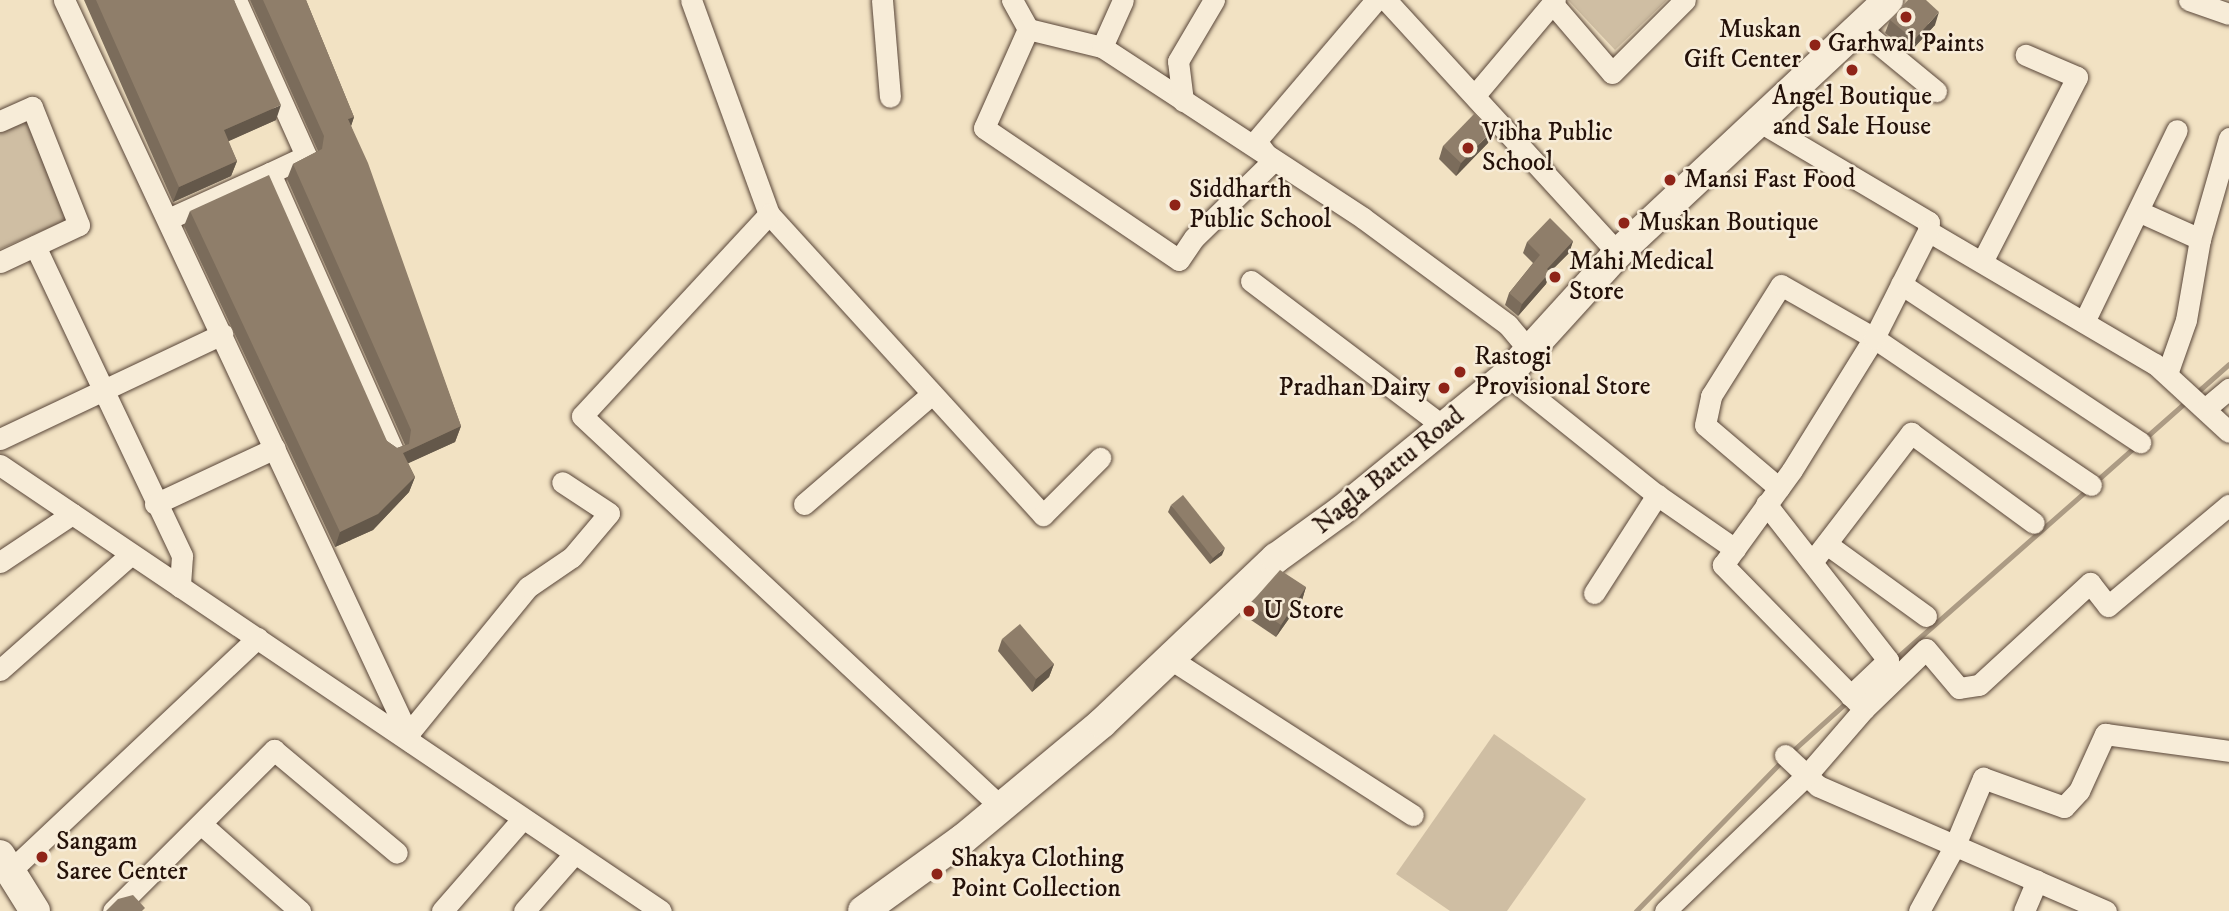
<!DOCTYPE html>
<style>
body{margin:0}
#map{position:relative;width:2229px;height:911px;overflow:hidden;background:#f2e2c3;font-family:"IM FELL DW Pica",serif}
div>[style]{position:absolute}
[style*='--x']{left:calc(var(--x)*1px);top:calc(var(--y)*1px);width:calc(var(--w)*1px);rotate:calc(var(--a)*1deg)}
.green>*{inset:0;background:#cfbea3}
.stream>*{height:5px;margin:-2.5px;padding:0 2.5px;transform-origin:2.5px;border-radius:2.5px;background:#ac9b84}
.roads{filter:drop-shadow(0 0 2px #584538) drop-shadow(0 0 2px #584538)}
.street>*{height:21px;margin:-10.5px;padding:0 10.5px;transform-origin:10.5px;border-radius:10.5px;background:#f7ecd8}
.secondary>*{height:30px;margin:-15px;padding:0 15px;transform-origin:15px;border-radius:15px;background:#f7ecd8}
.wall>*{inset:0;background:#7b6c5b}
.shaded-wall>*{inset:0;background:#64584a}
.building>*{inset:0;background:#8f7e6a}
.dots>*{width:19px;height:19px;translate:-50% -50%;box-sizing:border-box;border:4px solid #f7ecd8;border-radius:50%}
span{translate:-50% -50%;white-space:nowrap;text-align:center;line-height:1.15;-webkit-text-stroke:5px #f7ecd8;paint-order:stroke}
.poi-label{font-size:26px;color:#241109}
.right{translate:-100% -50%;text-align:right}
.left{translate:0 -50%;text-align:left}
.street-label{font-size:26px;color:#241109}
</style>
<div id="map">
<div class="green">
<i style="clip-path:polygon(1568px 0,1667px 0,1615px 50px)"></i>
<i style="clip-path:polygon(26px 122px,69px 219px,0 249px,0 133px)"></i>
<i style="clip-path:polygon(1494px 734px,1586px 799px,1507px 911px,1450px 911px,1396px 874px)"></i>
</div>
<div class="stream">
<i style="--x:2195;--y:394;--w:45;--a:-41.4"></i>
<i style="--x:2145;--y:438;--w:56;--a:-41.4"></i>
<i style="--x:2095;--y:482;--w:56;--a:-41.4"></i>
<i style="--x:1893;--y:661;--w:260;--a:-41.4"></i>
<i style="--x:1789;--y:754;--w:81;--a:-42"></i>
<i style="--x:1636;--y:911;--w:209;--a:-45.8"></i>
</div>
<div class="roads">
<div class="street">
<i style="--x:64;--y:0;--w:820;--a:64.9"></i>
<i style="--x:236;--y:0;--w:171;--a:65.8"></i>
<i style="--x:306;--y:156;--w:40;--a:155"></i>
<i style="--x:270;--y:173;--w:304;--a:66.1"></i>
<i style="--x:691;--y:0;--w:228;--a:70"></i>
<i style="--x:769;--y:214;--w:407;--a:47.7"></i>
<i style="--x:1043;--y:515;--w:81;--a:-45"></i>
<i style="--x:882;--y:0;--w:97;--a:85.3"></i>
<i style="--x:1012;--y:0;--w:33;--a:61"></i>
<i style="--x:1028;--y:29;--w:108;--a:114"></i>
<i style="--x:984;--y:128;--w:235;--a:34.1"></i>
<i style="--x:1179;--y:260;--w:27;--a:-56"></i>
<i style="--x:1194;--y:238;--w:109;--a:-44.3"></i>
<i style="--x:1272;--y:162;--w:26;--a:-127"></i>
<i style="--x:1256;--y:141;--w:185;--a:-49.6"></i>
<i style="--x:1386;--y:0;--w:343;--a:47.5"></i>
<i style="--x:2189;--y:0;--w:42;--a:19.3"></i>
<i style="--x:1552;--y:3;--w:92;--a:49.4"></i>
<i style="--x:1612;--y:73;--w:103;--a:-45"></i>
<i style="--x:1858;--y:27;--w:101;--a:39.4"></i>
<i style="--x:1028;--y:29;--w:76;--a:13.7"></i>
<i style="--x:1102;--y:47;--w:312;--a:33.2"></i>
<i style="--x:1363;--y:218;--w:180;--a:36.4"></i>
<i style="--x:1508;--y:325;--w:34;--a:50"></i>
<i style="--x:1102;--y:47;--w:51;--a:-65.9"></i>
<i style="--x:1475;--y:95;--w:124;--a:-49.9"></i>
<i style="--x:1183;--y:101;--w:40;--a:-97.1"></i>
<i style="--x:1178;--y:61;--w:71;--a:-59.5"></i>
<i style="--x:0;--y:121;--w:35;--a:-24"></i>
<i style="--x:32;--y:107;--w:127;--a:68.3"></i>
<i style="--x:79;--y:225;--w:87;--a:154.9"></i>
<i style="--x:1760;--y:122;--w:196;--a:30.6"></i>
<i style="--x:1929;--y:222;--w:9;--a:96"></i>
<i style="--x:1928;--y:231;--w:263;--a:30.4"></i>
<i style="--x:2155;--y:364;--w:100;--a:42.6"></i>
<i style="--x:2140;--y:212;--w:66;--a:24.2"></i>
<i style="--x:769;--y:214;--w:275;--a:132.8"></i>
<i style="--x:582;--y:416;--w:572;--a:43.02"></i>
<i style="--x:168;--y:219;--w:112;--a:-24.3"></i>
<i style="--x:35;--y:246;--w:343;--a:64.6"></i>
<i style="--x:182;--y:556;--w:31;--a:94"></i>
<i style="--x:1982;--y:262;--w:208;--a:-62.8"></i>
<i style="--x:2077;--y:77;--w:56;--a:-156.7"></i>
<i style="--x:1251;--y:281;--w:242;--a:37.1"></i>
<i style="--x:1901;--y:284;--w:287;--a:33.5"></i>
<i style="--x:2084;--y:322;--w:213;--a:-64.2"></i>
<i style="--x:2167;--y:374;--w:57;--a:-70.6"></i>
<i style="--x:2186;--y:320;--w:82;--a:-80.2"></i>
<i style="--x:2200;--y:239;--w:105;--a:-74"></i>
<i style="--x:1507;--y:375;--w:192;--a:38.7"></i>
<i style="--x:1657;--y:495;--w:95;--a:34.7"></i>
<i style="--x:2206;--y:408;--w:30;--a:-40"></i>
<i style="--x:0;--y:439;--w:246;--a:-25.3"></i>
<i style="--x:0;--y:465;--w:797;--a:34.01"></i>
<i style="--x:1779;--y:488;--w:97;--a:-139.6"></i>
<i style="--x:1705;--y:425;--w:30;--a:-78"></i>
<i style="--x:1711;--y:396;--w:131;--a:-57.8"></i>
<i style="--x:1781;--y:285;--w:107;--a:29.7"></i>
<i style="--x:1874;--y:338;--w:262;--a:34.1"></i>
<i style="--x:155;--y:504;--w:132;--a:-25"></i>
<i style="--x:804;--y:504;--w:169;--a:-40.7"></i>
<i style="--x:1766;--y:504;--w:198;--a:52"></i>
<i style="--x:1888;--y:660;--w:52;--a:136.5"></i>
<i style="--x:1828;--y:545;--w:121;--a:35.9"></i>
<i style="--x:0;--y:562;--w:87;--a:-33.7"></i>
<i style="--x:1812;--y:562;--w:163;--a:-52.5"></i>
<i style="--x:1911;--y:433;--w:152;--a:36.2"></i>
<i style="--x:1594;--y:593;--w:117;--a:-57.3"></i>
<i style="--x:1169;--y:658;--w:290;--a:32.8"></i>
<i style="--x:0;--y:670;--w:175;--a:-41.5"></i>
<i style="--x:1864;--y:709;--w:202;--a:-134.4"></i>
<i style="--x:1723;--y:565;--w:117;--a:-54"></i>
<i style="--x:1792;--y:470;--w:155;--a:-58.2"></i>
<i style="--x:1874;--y:338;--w:120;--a:-63.2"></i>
<i style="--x:408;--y:734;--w:190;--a:-50.8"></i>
<i style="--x:528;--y:587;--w:53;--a:-34.3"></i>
<i style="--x:572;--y:557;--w:57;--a:-49.9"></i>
<i style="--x:609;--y:513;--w:56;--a:-146.6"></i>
<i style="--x:1785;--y:755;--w:45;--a:43.2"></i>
<i style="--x:1818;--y:786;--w:314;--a:23.5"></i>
<i style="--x:201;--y:824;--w:132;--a:41.3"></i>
<i style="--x:10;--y:871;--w:340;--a:-43.3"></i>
<i style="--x:113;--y:911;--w:228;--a:-45"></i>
<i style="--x:274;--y:750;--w:160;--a:39.9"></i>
<i style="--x:442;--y:911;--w:123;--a:-48.9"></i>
<i style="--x:524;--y:911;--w:77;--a:-48.7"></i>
<i style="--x:1665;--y:911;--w:195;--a:-43.8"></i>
<i style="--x:1806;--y:776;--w:89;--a:-49.1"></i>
<i style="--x:1864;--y:709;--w:86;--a:-44.1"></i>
<i style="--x:1926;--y:649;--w:51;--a:49.8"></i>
<i style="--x:1959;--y:688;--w:20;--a:-9"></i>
<i style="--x:1979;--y:685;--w:151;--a:-42.6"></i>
<i style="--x:2090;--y:583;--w:29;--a:52"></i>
<i style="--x:2108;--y:606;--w:158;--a:-39.9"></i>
<i style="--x:1919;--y:911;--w:75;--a:-61.4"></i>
<i style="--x:1955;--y:845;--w:73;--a:-67.3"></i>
<i style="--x:1983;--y:778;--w:86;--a:19.7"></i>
<i style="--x:2064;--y:807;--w:22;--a:-47"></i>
<i style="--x:2079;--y:791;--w:63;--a:-65.5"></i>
<i style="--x:2105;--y:734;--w:125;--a:7.8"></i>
<i style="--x:2024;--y:911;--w:33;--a:-67"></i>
</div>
<div class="secondary">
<i style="--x:0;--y:855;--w:66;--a:58"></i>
<i style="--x:863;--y:911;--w:123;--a:-35.8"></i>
<i style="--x:963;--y:839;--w:181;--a:-39.8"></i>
<i style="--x:1102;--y:723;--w:240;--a:-43.5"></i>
<i style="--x:1276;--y:558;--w:80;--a:-35.9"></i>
<i style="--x:1341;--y:511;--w:215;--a:-39.3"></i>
<i style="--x:1507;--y:375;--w:165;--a:-47.7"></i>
<i style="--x:1618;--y:253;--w:370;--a:-43.1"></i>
</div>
</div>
<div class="wall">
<i style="clip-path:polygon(84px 0,234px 0,276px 120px,228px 141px,237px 161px,231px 176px,173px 202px)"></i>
<i style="clip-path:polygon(250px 0,306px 0,354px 117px,351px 126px,461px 426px,455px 442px,408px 463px,415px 477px,409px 492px,373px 530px,335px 547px,184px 226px,190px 211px,387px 441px,397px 448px,405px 445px,287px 179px,293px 164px,318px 151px)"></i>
<i style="clip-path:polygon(1890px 20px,1935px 25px,1910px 52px,1885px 33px)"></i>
<i style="clip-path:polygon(1488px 143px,1456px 176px,1439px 159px,1443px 146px)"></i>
<i style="clip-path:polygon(1573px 241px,1569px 253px,1550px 272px,1546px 284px,1518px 316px,1505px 305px,1509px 293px,1533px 263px,1523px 253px,1527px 242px)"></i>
<i style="clip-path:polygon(1171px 505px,1222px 555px,1210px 564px,1168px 512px)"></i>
<i style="clip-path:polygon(1306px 587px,1302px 600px,1276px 637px,1245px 616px,1250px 604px)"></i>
<i style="clip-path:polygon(1002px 639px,1054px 664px,1049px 677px,1032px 692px,998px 651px)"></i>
</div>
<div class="shaded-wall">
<i style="clip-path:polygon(1939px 12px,1935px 25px,1910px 52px,1914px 40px)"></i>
<i style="clip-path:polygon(281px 105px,276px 120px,218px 146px,224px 130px)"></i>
<i style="clip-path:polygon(354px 117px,349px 132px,348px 119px)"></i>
<i style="clip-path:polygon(1493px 130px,1488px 143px,1456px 176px,1461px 163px)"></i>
<i style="clip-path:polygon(237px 161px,231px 176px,173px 202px,179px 187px)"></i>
<i style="clip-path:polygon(1573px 241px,1569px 253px,1550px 272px,1546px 284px,1518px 316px,1522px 304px,1547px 269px)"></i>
<i style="clip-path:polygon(461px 426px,455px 442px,398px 468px,403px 453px)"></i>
<i style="clip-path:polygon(415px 477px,409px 492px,373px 530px,335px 547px,340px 532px)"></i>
<i style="clip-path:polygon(1225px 548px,1222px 555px,1210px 564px,1213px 558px)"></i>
<i style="clip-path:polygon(1306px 587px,1302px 600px,1276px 637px,1281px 625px)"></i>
<i style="clip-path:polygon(1054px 664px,1049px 677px,1032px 692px,1036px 679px)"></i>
</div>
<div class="building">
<i style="clip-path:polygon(96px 0,234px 0,281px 105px,224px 130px,237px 161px,179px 187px)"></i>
<i style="clip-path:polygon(263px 0,306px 0,354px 117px,348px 119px,368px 163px,461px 426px,403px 453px,415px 477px,378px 514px,340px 532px,190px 211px,269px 175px,387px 441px,397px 448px,409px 444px,411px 430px,293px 164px,322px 149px,324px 136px)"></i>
<i style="clip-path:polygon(1908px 0,1926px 0,1939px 12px,1914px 40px,1890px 20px)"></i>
<i style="clip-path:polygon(1475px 113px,1493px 130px,1461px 163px,1443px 146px)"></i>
<i style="clip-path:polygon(1550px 218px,1573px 241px,1547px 269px,1550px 272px,1522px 304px,1509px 293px,1540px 255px,1527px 242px)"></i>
<i style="clip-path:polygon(1183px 495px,1225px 548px,1213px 558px,1171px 505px)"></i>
<i style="clip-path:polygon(1280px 570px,1306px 587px,1281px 625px,1250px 604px)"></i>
<i style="clip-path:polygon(1020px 624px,1054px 664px,1036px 679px,1002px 639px)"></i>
<i style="clip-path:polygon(133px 895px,145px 908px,142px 911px,106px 911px,118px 899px)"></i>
</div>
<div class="dots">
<i style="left:1906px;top:17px;background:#8f2418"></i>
<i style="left:1815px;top:45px;background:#8f2418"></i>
<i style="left:1852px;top:70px;background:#8f2418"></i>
<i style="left:1468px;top:148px;background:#8f2418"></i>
<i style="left:1670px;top:180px;background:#8f2418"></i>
<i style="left:1175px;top:205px;background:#8f2418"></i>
<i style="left:1624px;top:223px;background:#8f2418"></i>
<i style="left:1555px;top:277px;background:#8f2418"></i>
<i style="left:1460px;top:372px;background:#8f2418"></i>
<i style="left:1444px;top:388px;background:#8f2418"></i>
<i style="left:1249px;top:611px;background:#8f2418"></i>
<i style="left:42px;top:857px;background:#8f2418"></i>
<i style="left:937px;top:874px;background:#8f2418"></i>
</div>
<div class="poi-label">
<span class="right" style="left:1801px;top:45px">Muskan<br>Gift Center</span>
<span style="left:1906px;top:44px">Garhwal Paints</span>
<span style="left:1852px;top:112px">Angel Boutique<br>and Sale House</span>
<span class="left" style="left:1482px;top:148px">Vibha Public<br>School</span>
<span class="left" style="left:1684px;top:180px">Mansi Fast Food</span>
<span class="left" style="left:1189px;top:205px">Siddharth<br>Public School</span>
<span class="left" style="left:1638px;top:223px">Muskan Boutique</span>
<span class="left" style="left:1569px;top:277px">Mahi Medical<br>Store</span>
<span class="left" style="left:1474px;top:372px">Rastogi<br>Provisional Store</span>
<span class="right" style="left:1430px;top:388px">Pradhan Dairy</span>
<span class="left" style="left:1263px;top:611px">U Store</span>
<span class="left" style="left:56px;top:857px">Sangam<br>Saree Center</span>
<span class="left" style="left:951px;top:874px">Shakya Clothing<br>Point Collection</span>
</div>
<div class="street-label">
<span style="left:1389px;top:471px;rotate:-39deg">Nagla Battu Road</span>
</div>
</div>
